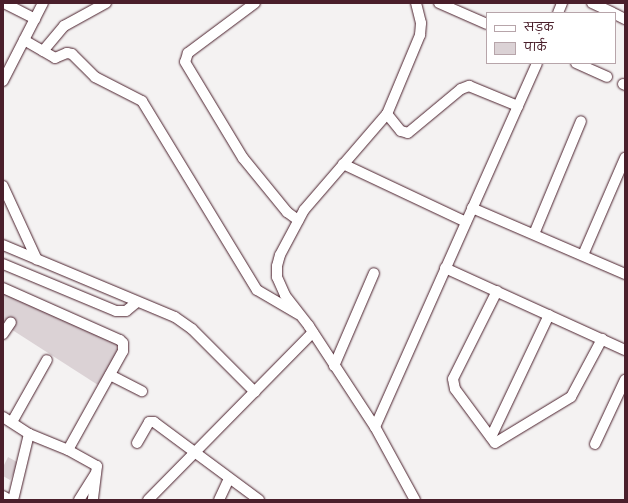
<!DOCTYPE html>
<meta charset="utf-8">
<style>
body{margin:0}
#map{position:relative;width:628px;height:503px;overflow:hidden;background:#f4f2f2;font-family:"Patrick Hand","Playpen Sans Deva",sans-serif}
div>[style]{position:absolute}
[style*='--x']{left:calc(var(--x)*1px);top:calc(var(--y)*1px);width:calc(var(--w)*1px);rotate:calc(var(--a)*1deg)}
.green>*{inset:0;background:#dbd2d5}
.roads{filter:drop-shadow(0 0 1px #4a1f2b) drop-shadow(0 0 1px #4a1f2b)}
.street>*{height:10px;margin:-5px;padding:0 5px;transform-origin:5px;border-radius:5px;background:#fff}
span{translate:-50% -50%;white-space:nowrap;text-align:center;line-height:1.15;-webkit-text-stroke:4px #fff;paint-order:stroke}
.frame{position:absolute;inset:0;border:4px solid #4a1f2b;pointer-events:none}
.legend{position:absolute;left:486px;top:12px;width:130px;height:52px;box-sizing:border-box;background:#fff;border:1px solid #b7a5aa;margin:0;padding:5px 7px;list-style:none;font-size:12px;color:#4a1f2b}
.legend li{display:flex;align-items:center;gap:8px;height:20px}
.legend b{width:20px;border:1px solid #b7a5aa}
</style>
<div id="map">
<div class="green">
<i style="clip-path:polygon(3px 293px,116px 341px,118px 352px,98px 385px,3px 324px)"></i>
<i style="clip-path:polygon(8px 457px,19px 463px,10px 480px,3px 476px,3px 467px)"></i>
</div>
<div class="roads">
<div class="street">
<i style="--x:4;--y:3;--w:35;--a:27"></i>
<i style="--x:255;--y:3;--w:84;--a:143.3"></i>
<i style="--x:188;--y:53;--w:9;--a:108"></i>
<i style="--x:185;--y:62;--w:112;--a:58.9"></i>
<i style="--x:243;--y:158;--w:70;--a:50.8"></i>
<i style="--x:287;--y:212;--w:14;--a:36"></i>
<i style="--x:439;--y:3;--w:52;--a:23.6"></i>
<i style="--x:592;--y:3;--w:23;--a:25"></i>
<i style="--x:558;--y:13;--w:11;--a:-68"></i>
<i style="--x:615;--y:14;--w:11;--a:27"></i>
<i style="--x:24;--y:40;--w:36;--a:30"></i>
<i style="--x:55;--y:58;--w:13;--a:-23"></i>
<i style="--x:67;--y:53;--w:5;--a:11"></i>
<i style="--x:72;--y:54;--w:33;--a:45"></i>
<i style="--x:95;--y:77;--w:53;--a:27.1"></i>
<i style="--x:142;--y:101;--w:221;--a:58.7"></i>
<i style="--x:257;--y:290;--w:48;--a:30.3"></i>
<i style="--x:43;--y:51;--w:33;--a:-50"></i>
<i style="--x:64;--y:26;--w:48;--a:-28.7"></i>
<i style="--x:576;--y:63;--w:34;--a:24"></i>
<i style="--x:3;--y:81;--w:88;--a:-62.9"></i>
<i style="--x:623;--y:84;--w:2;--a:27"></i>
<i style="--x:387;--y:114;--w:22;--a:51"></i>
<i style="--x:401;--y:131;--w:7;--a:16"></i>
<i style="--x:408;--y:133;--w:69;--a:-39.7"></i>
<i style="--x:461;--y:89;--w:9;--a:-21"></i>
<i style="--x:469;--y:86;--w:53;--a:22.2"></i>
<i style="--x:343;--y:164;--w:136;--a:25.2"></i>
<i style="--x:3;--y:186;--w:81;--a:65.3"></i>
<i style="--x:472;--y:208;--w:167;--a:23.3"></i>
<i style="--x:534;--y:234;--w:122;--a:-67.4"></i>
<i style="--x:3;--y:245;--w:186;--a:22.7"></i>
<i style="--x:175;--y:317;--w:21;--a:35"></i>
<i style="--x:192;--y:329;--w:89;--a:45"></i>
<i style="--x:583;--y:255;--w:106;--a:-66.6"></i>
<i style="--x:3;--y:264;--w:122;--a:22.6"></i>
<i style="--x:116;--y:311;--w:10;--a:0"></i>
<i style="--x:126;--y:311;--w:14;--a:-39"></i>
<i style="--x:445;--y:268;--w:198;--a:24.5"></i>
<i style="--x:3;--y:288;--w:128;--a:24"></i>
<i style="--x:120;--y:340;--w:4;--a:45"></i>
<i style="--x:123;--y:343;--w:8;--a:90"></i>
<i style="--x:123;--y:351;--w:113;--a:119.1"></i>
<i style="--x:68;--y:450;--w:33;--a:29"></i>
<i style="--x:97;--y:466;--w:34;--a:97"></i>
<i style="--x:497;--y:291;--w:98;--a:116.6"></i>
<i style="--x:453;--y:379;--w:10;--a:79"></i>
<i style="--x:455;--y:389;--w:67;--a:53.5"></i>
<i style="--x:495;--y:443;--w:89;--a:-31.2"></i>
<i style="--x:571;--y:397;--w:66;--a:-61.9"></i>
<i style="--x:3;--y:334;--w:14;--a:-56"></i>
<i style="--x:334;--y:366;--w:101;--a:-66.7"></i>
<i style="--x:110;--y:375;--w:36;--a:27"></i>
<i style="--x:3;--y:417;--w:31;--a:33"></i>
<i style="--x:29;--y:434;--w:42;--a:22.3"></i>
<i style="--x:12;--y:422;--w:71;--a:-60.6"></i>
<i style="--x:375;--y:427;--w:398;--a:-66"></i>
<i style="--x:491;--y:437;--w:135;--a:-64.6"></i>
<i style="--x:137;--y:443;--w:24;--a:-60"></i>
<i style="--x:149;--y:422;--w:5;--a:0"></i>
<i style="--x:154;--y:422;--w:131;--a:36.6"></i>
<i style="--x:595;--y:444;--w:71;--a:-64.9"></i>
<i style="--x:3;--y:496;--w:8;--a:30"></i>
<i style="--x:13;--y:500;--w:68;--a:-76.4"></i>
<i style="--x:79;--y:500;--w:32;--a:-58"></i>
<i style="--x:148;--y:500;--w:235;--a:-45.5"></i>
<i style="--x:219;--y:500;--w:23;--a:-65"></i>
<i style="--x:415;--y:500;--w:83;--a:-118.7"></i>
<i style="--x:375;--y:427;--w:121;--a:-123.2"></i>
<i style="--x:309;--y:326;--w:39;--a:-128"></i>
<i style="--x:285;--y:295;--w:20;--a:-114"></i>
<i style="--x:277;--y:277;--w:11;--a:-90"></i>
<i style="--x:277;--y:266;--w:11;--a:-75"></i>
<i style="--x:280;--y:255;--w:51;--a:-61.9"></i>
<i style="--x:304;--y:210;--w:127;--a:-49.2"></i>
<i style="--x:387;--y:114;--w:86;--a:-67.3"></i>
<i style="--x:420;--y:35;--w:12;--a:-85"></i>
<i style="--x:421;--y:23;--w:21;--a:-104"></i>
</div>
</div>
<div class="frame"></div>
<ul class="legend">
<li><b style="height:5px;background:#fff"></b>सड़क</li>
<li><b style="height:11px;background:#dbd2d5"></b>पार्क</li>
</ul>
</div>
